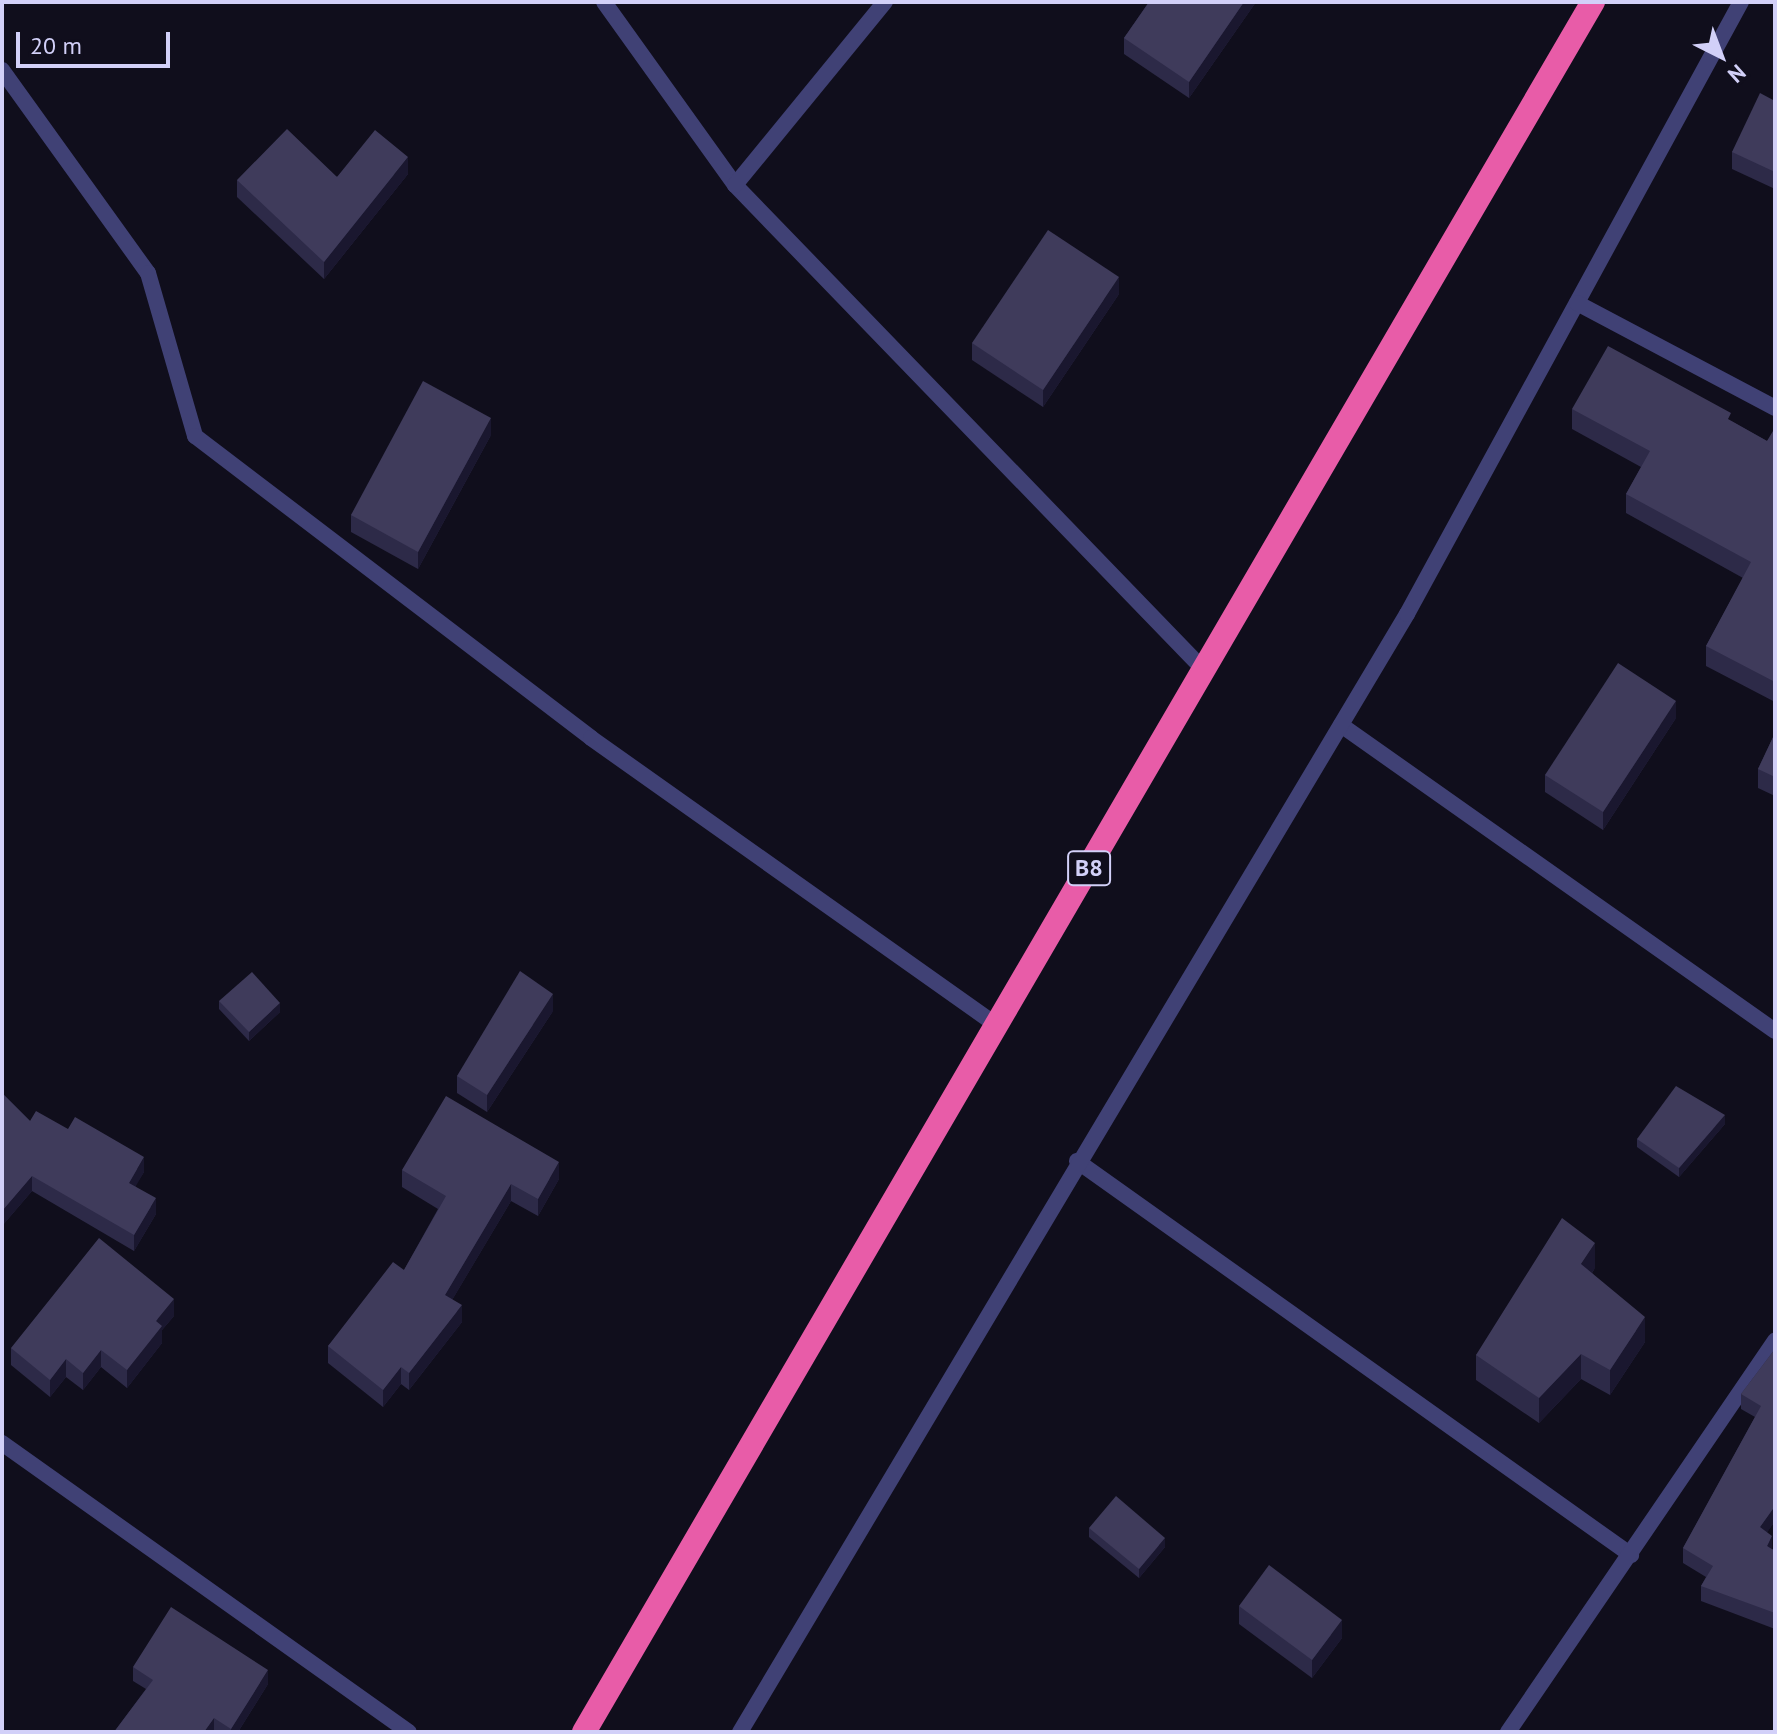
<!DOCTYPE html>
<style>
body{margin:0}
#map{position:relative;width:1777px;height:1734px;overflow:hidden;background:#100e1c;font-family:"PT Sans",sans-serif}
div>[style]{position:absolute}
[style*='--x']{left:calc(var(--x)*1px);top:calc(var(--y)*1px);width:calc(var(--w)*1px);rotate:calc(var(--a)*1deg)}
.lane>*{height:16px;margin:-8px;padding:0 8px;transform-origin:8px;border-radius:8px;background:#404175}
.street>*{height:16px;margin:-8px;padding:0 8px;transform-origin:8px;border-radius:8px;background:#404175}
.highway>*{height:24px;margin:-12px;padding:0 12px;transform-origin:12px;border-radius:12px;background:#e85ca8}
.wall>*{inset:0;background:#2d2a48}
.shaded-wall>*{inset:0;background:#1a172f}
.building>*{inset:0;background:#3f3b5b}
span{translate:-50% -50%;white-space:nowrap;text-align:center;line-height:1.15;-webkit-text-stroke:7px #100e1c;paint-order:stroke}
.shield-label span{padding:2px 6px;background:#100e1c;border:2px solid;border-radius:6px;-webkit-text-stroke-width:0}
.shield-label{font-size:24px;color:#d2d0f8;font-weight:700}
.frame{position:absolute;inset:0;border:4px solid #d2d0f8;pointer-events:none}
.north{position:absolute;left:1681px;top:16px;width:80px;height:80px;-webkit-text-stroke:6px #100e1c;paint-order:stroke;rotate:138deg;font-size:22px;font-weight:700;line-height:32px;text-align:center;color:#d2d0f8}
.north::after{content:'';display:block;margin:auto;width:28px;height:36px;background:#d2d0f8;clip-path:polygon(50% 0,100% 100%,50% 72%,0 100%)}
.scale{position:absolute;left:16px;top:32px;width:154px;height:36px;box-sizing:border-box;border:4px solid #d2d0f8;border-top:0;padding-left:10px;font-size:24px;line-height:28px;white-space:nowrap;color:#d2d0f8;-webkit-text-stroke:6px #100e1c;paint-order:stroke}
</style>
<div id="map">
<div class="lane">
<i style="--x:1341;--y:725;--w:531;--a:35.19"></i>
<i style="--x:1077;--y:1161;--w:680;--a:35.42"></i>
<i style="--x:740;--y:1732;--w:1302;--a:-59.18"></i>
<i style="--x:1407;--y:614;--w:697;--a:-61.38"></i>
<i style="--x:1508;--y:1732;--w:474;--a:-55.7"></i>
</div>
<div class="street">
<i style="--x:604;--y:2;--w:225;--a:54.4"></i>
<i style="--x:735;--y:185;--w:675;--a:45.96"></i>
<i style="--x:2;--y:70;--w:250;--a:54.3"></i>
<i style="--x:148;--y:273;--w:170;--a:73.9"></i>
<i style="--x:195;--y:436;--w:498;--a:37.3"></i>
<i style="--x:591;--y:738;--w:499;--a:35.3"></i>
<i style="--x:735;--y:185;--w:237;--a:-50.7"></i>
<i style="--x:1577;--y:303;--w:224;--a:27.9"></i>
<i style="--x:2;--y:1443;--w:499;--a:35.4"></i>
</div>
<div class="highway">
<i style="--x:584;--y:1732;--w:2003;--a:-59.75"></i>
</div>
<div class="wall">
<i style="clip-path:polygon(1149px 2px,1256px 2px,1189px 98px,1124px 54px,1124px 38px)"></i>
<i style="clip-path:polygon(1775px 101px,1775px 189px,1732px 169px,1732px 152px)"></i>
<i style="clip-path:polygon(408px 174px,324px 279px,237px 197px,237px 180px)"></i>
<i style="clip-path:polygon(1119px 294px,1043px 407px,972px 360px,972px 343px)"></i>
<i style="clip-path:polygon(1572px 409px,1731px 421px,1767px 441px,1775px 432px,1775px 702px,1706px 666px,1706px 646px,1743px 578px,1626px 513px,1626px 494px,1641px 467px,1572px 429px)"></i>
<i style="clip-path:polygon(491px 435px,418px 569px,351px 532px,351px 515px)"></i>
<i style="clip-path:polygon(1676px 718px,1603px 830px,1545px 792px,1545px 775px)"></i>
<i style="clip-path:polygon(1775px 733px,1775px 796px,1758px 788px,1758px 769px)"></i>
<i style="clip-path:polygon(219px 1001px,280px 1012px,249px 1041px,219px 1009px)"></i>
<i style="clip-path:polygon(553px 1011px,487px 1112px,457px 1093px,457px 1076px)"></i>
<i style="clip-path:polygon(2px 1093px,30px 1121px,144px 1172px,135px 1186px,156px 1214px,134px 1251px,32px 1191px,2px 1226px)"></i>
<i style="clip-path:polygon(1725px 1124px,1679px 1177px,1637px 1147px,1637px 1139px)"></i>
<i style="clip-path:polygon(402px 1170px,559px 1179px,538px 1216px,511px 1201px,452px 1300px,462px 1322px,409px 1390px,401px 1384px,383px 1407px,328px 1363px,328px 1346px,404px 1270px,438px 1209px,402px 1187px)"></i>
<i style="clip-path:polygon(1595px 1268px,1592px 1273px,1645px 1342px,1610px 1395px,1581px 1379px,1539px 1423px,1476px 1380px,1476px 1355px)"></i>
<i style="clip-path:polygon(174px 1316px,162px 1330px,162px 1343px,127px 1388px,101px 1367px,83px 1390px,66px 1377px,50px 1397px,11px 1365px,11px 1348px)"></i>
<i style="clip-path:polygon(1775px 1349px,1775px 1521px,1767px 1532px,1772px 1549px,1775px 1551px,1775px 1629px,1701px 1601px,1701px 1586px,1706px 1577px,1683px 1563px,1683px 1548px,1755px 1417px,1741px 1409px,1741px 1394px)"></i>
<i style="clip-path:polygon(1089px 1528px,1165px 1547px,1139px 1578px,1089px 1537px)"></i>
<i style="clip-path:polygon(1239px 1606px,1342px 1638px,1312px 1678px,1239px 1624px)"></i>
<i style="clip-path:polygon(133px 1667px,268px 1684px,238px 1732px,114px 1732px,146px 1689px,133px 1681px)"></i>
</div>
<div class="shaded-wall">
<i style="clip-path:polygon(1244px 2px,1256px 2px,1189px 98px,1189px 82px)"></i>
<i style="clip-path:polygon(408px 157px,408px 174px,324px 279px,324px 262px)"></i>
<i style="clip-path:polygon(1119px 277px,1119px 294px,1043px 407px,1043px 390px)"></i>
<i style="clip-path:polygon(491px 418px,491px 435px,418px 569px,418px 552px)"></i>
<i style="clip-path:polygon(1676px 701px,1676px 718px,1603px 830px,1603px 812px)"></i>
<i style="clip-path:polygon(553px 994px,553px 1011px,487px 1112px,487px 1095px)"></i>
<i style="clip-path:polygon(280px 1003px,280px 1012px,249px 1041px,249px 1032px)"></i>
<i style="clip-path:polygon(1725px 1115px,1725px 1124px,1679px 1177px,1679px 1168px)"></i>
<i style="clip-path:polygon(144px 1157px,144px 1172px,129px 1198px,129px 1183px)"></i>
<i style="clip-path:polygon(559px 1162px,559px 1179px,538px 1216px,538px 1199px)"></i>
<i style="clip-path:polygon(32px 1176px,32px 1191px,2px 1226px,2px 1211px)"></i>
<i style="clip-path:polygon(511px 1184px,511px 1201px,445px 1312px,445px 1295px)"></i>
<i style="clip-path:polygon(156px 1198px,156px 1214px,134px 1251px,134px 1235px)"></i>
<i style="clip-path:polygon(1595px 1243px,1595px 1268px,1581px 1289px,1581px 1264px)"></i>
<i style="clip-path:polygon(174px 1299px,174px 1316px,162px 1330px,162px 1343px,127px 1388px,127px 1370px,156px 1321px)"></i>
<i style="clip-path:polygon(462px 1305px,462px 1322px,409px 1390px,409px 1373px)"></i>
<i style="clip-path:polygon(1645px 1317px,1645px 1342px,1610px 1395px,1610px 1370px)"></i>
<i style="clip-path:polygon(101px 1350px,101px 1367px,83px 1390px,83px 1373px)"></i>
<i style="clip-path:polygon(1581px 1354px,1581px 1379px,1539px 1423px,1539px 1398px)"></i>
<i style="clip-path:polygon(66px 1359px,66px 1377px,50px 1397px,50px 1380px)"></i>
<i style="clip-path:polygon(401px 1367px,401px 1384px,383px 1407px,383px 1390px)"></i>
<i style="clip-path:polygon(1775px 1506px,1775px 1521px,1760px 1543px,1760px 1527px)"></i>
<i style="clip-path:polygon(1772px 1536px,1772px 1551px,1767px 1546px)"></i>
<i style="clip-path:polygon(1165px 1538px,1165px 1547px,1139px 1578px,1139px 1569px)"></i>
<i style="clip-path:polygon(1342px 1620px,1342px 1638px,1312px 1678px,1312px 1660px)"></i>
<i style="clip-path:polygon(268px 1670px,268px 1684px,238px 1732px,231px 1732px,231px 1729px)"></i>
<i style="clip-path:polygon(214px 1718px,214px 1732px,204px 1732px)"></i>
</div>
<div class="building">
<i style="clip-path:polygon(1149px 2px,1244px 2px,1189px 82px,1124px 38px)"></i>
<i style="clip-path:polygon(1760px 93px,1775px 101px,1775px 172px,1732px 152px)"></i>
<i style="clip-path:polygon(287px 129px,337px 177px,375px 130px,408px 157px,324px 262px,237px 180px)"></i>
<i style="clip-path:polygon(1048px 230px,1119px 277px,1043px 390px,972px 343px)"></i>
<i style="clip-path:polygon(1608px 346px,1731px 413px,1728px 419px,1767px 441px,1773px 431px,1775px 432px,1775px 682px,1706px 646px,1751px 562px,1626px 494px,1650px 451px,1572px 409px)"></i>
<i style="clip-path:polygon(423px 381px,491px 418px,418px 552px,351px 515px)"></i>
<i style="clip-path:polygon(1618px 663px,1676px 701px,1603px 812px,1545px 775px)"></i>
<i style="clip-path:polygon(1775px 733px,1775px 777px,1758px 769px)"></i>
<i style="clip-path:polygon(520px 971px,553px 994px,487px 1095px,457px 1076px)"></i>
<i style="clip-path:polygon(252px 972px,280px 1003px,249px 1032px,219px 1001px)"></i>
<i style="clip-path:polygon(1676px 1086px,1725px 1115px,1679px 1168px,1637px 1139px)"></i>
<i style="clip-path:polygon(2px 1093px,30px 1121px,36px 1111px,68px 1129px,75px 1117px,144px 1157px,129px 1183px,156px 1198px,134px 1235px,32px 1176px,2px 1211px)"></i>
<i style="clip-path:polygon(446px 1096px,559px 1162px,538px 1199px,511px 1184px,445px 1295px,462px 1305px,409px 1373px,401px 1367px,383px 1390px,328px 1346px,393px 1262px,404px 1270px,446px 1196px,402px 1170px)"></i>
<i style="clip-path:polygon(1562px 1218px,1595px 1243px,1581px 1264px,1645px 1317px,1610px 1370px,1581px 1354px,1539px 1398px,1476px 1355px)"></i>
<i style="clip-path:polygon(99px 1238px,174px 1299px,156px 1321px,162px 1326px,127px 1370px,101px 1350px,83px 1373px,66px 1359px,50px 1380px,11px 1348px)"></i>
<i style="clip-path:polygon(1775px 1349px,1775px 1506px,1760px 1527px,1772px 1536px,1767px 1546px,1775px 1551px,1775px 1613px,1701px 1586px,1713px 1566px,1683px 1548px,1761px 1406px,1741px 1394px)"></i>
<i style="clip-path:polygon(1116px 1496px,1165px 1538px,1139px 1569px,1089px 1528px)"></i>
<i style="clip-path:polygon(1269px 1565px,1342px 1620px,1312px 1660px,1239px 1606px)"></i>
<i style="clip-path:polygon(171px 1607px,268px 1670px,231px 1729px,214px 1718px,204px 1732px,114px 1732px,153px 1680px,133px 1667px)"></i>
</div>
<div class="shield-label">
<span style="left:1089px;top:868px">B8</span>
</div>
<div class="frame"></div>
<div class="north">N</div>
<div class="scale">20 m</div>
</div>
